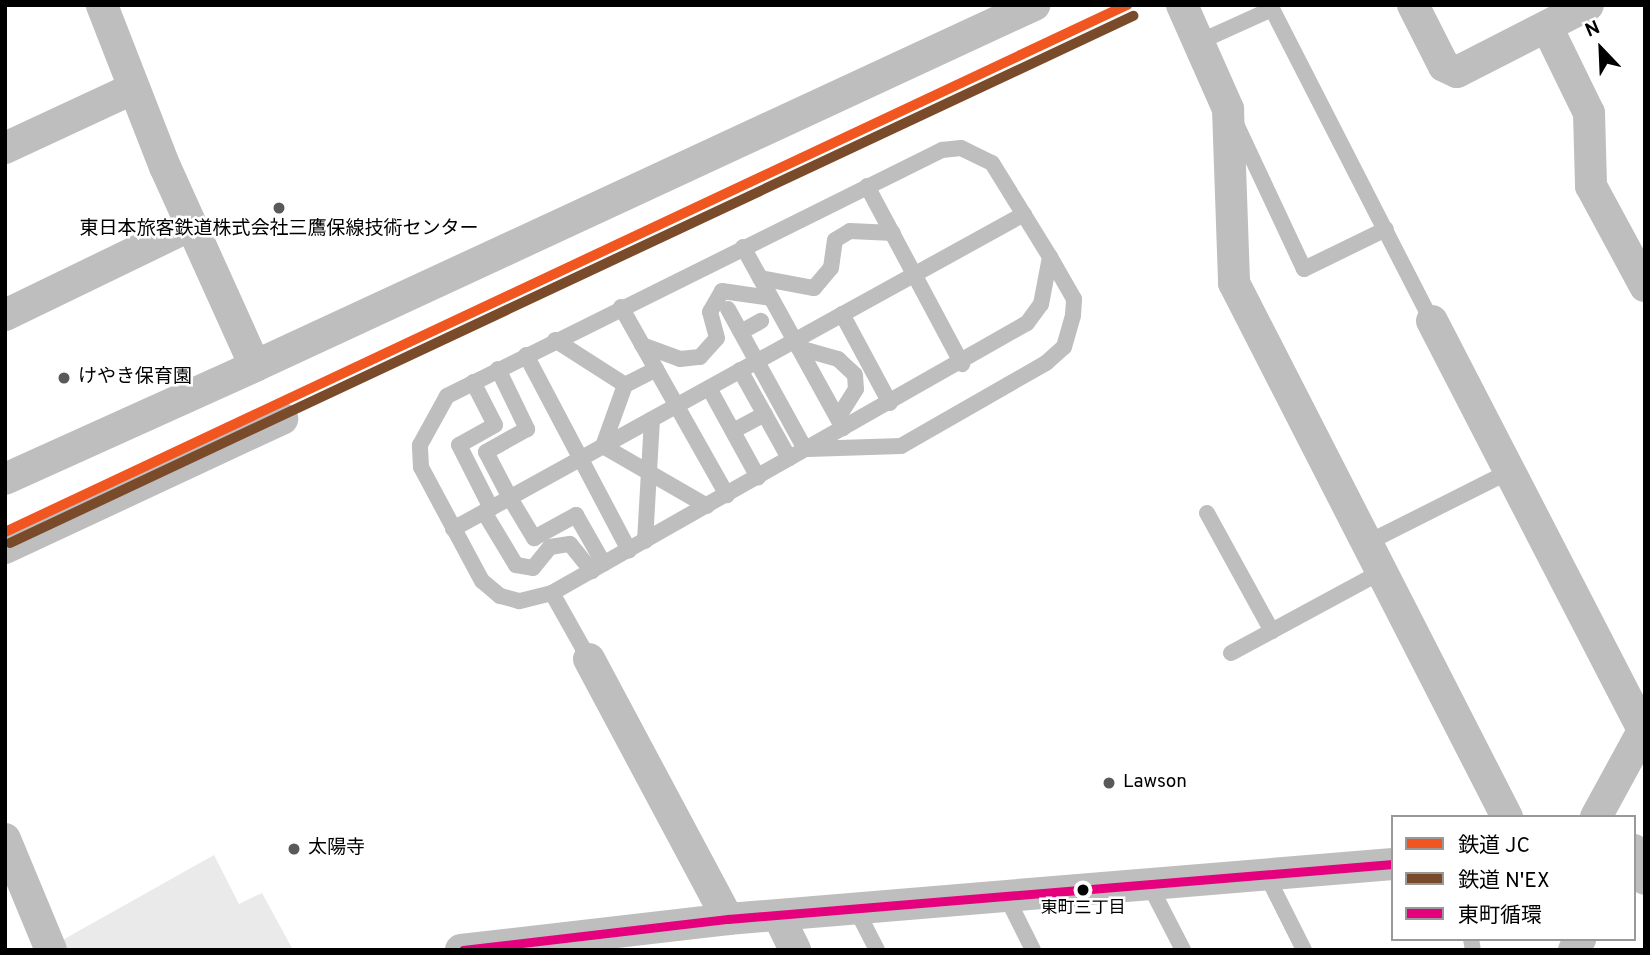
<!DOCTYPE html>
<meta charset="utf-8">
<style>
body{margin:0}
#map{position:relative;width:1650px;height:955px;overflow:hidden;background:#fff;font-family:Overpass,"Noto Sans JP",sans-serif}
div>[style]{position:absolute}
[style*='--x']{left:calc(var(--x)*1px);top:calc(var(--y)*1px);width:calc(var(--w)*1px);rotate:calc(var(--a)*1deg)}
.green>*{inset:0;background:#eaeaea}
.lane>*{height:16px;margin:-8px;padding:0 8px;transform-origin:8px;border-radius:8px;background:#bebebe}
.street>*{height:32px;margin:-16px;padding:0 16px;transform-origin:16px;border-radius:16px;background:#bebebe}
.bus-1>*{height:9px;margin:-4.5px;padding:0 4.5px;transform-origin:4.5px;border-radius:4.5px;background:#e5007d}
.rail-1>*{height:10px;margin:-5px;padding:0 5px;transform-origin:5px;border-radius:5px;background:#f15620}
.rail-2>*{height:10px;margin:-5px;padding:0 5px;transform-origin:5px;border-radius:5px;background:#7a4b2a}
.dots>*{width:19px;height:19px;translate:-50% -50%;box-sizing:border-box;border:4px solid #fff;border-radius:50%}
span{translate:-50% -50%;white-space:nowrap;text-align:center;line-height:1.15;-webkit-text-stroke:5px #fff;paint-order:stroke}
.bus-label{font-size:17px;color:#000}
.poi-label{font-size:19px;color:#000}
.left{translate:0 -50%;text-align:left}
.frame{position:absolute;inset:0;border:7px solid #000;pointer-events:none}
.legend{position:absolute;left:1391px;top:815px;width:245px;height:126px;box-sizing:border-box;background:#fff;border:2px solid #999;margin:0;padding:9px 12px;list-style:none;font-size:21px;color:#000}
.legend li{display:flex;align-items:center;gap:14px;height:35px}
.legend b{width:35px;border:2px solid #999}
.north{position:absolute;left:1566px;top:14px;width:70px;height:70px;-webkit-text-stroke:5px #fff;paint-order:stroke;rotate:337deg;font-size:19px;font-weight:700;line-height:28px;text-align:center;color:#000}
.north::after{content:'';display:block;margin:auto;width:24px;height:32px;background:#000;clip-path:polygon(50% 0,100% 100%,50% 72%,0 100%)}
</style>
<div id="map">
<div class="green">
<i style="clip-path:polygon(214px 855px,239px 904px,262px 893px,293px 950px,63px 950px,59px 942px)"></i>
</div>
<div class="lane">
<i style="--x:1199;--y:42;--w:80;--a:-24.3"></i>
<i style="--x:1272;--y:9;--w:351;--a:62.9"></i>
<i style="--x:1237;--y:126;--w:158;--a:64.9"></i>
<i style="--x:1304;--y:269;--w:91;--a:-26"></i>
<i style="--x:961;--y:148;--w:34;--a:26"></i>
<i style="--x:992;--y:163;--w:110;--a:58.3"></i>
<i style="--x:1050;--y:257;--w:48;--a:100.8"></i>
<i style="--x:1041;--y:304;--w:24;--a:126"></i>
<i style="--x:1027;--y:323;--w:546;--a:150.39"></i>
<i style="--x:552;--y:593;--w:34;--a:166"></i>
<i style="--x:519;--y:601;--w:20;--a:-165"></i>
<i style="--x:500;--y:596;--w:23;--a:-140"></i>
<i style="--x:482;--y:581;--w:129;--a:-118.2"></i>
<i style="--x:421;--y:467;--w:22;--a:-93"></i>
<i style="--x:420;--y:445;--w:56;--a:-61.1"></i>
<i style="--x:447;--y:396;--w:553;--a:-26.43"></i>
<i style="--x:942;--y:150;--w:19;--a:-6"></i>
<i style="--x:867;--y:186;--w:202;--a:61.9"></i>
<i style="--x:743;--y:247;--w:207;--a:61.1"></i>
<i style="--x:760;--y:278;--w:55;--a:10.5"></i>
<i style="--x:814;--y:288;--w:26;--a:-50"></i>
<i style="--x:831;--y:268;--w:28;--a:-82"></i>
<i style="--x:835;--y:240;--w:17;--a:-31"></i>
<i style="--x:850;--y:231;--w:43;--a:2.7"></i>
<i style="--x:621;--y:307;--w:216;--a:60.6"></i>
<i style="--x:728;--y:309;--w:160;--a:61.2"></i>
<i style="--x:842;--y:314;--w:101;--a:61.7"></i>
<i style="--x:741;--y:332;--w:23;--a:-29"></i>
<i style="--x:555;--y:340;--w:83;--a:32.7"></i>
<i style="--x:625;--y:385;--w:65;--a:109.8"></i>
<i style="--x:603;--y:446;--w:120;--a:30"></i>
<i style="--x:642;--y:345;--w:40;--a:20.2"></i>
<i style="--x:680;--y:359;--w:20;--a:-6"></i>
<i style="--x:700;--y:357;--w:25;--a:-48"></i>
<i style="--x:717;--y:338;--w:27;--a:-105"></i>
<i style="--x:710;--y:312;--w:24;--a:-60"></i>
<i style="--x:722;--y:291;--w:49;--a:8.1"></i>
<i style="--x:799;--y:348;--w:41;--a:15.8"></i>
<i style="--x:838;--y:359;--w:23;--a:43"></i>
<i style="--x:855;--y:375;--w:14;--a:86"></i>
<i style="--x:856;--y:389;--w:34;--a:122"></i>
<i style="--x:526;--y:355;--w:221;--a:62.2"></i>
<i style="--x:498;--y:369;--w:67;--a:64.2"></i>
<i style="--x:527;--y:429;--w:47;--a:150.7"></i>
<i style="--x:486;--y:452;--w:52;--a:62.4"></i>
<i style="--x:510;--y:498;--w:47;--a:59"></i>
<i style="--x:534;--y:538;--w:48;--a:-28.7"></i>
<i style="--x:576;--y:515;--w:56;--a:60.3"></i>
<i style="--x:740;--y:370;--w:101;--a:60.9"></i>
<i style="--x:473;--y:382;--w:48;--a:62.9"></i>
<i style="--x:495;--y:425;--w:41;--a:150.9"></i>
<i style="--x:459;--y:445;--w:71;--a:63.1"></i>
<i style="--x:625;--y:385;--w:35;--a:-27"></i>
<i style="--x:709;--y:388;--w:102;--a:61.2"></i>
<i style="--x:733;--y:431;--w:36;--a:-28"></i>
<i style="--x:808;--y:449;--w:93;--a:-1.8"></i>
<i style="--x:901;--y:446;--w:167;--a:-29.8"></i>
<i style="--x:1046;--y:363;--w:24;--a:-42"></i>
<i style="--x:1064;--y:347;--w:33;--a:-74"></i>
<i style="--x:1073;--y:315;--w:16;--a:-86"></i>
<i style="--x:1074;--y:299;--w:48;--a:-119.7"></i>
<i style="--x:484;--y:512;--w:62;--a:58.9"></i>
<i style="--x:516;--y:565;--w:17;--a:10"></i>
<i style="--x:533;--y:568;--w:27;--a:-51"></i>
<i style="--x:550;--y:547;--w:20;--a:-9"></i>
<i style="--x:570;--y:544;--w:35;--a:51"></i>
<i style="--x:1207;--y:513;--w:135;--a:61.2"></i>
<i style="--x:453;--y:529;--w:652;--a:-28.88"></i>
<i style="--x:645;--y:541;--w:122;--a:-86.7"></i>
<i style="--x:1367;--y:543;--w:158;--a:-26.7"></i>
<i style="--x:552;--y:593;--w:76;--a:60.7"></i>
<i style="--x:1231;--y:653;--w:170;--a:-28.4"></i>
<i style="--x:1266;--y:874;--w:85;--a:63.4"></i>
<i style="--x:1149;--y:884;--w:74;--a:62.7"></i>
<i style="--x:1007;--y:898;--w:58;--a:63.4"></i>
<i style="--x:856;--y:909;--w:46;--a:62.9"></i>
<i style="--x:1471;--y:939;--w:11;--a:80"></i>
</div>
<div class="street">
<i style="--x:1182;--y:5;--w:114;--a:66.1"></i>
<i style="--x:1228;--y:109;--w:174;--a:88"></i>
<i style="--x:1234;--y:283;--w:600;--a:62.92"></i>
<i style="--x:1413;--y:5;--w:68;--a:63.1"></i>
<i style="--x:1444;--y:66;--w:14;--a:25"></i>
<i style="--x:1457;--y:72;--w:147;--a:-27.1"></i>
<i style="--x:1547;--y:27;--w:96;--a:64"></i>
<i style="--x:1589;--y:113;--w:73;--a:88.4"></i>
<i style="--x:1591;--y:186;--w:114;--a:61.6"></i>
<i style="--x:5;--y:148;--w:140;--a:-24.9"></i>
<i style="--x:5;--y:315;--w:207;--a:-25.8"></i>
<i style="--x:1432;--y:321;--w:460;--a:62.7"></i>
<i style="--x:255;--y:366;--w:859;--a:-24.86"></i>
<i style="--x:5;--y:479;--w:274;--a:-24.3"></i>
<i style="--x:255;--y:366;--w:218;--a:-114.3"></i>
<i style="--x:165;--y:167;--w:174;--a:-111.3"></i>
<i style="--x:5;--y:548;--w:306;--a:-25"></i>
<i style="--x:589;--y:659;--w:295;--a:61.9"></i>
<i style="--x:1596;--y:817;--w:102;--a:-61.4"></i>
<i style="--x:5;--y:839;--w:120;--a:67.5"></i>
<i style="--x:1634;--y:850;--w:31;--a:69"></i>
<i style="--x:779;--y:917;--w:37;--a:64"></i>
<i style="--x:461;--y:950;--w:269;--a:-6.6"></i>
<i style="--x:728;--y:919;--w:667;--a:-4.73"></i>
<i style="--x:1574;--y:950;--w:13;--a:-61"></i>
</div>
<div class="bus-1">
<i style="--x:463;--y:950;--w:267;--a:-6.7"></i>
<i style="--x:728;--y:919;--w:667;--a:-4.73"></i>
</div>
<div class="rail-1">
<i style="--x:5;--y:532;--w:1240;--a:-25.16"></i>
</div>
<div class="rail-2">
<i style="--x:10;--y:543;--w:1241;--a:-25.14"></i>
</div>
<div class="dots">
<i style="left:279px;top:208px;background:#595959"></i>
<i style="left:64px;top:378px;background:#595959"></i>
<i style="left:1109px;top:783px;background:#595959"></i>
<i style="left:294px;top:849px;background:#595959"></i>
<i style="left:1083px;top:890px;background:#000"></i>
</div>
<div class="bus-label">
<span style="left:1083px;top:910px">東町三丁目</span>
</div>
<div class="poi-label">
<span style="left:279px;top:230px">東日本旅客鉄道株式会社三鷹保線技術センター</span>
<span class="left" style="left:78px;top:378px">けやき保育園</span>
<span class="left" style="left:1123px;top:783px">Lawson</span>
<span class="left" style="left:308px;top:849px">太陽寺</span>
</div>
<div class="frame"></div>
<ul class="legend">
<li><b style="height:9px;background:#f15620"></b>鉄道 JC</li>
<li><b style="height:9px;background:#7a4b2a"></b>鉄道 N'EX</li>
<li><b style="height:9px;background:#e5007d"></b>東町循環</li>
</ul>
<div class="north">N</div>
</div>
